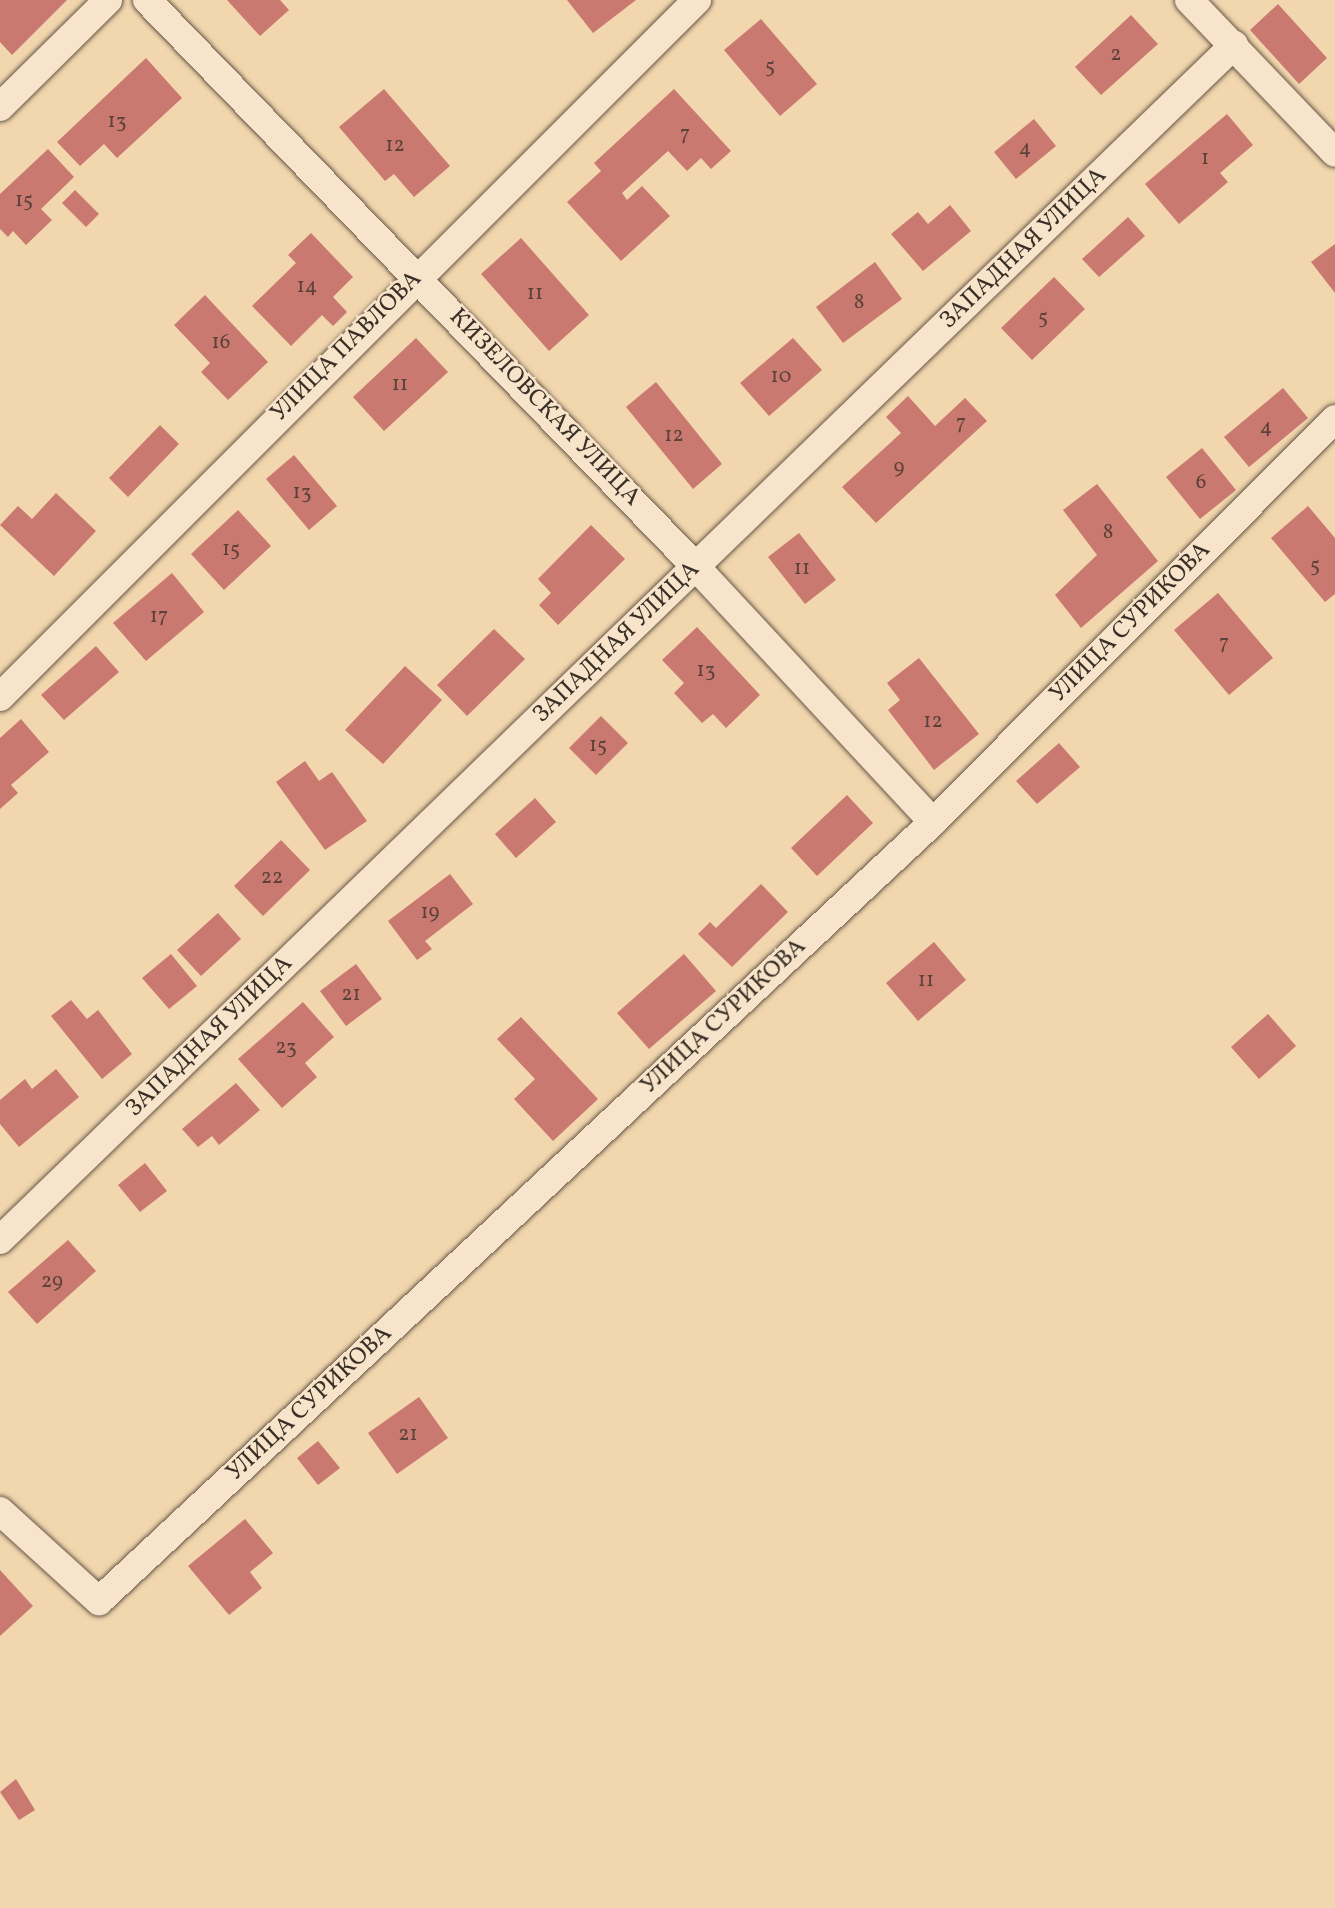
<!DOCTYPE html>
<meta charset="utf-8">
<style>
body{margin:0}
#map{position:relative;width:1335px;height:1908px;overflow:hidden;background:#f2d6ae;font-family:Vollkorn,serif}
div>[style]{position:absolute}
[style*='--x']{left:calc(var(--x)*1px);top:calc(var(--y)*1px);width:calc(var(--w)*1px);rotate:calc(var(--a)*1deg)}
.building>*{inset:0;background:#ca7971}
.roads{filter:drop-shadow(0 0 2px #675948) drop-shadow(0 0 2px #675948)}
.street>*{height:28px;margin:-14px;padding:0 14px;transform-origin:14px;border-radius:14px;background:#f7e4ca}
span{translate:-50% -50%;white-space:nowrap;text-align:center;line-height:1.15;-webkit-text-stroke:5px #f7e4ca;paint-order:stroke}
.number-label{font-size:21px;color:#5d4239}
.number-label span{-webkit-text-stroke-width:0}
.street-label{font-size:24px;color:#392f26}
</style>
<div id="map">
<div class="building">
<i style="clip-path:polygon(0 0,67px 0,12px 55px,0 42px)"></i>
<i style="clip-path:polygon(227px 0,280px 0,289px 10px,260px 36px)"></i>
<i style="clip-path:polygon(567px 0,636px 0,593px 33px)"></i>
<i style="clip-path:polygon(1278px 4px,1327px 58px,1299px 84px,1250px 30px)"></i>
<i style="clip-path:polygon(1131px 15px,1158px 44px,1101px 95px,1075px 67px)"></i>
<i style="clip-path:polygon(761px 19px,817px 84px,780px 116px,724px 50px)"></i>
<i style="clip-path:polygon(146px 58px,182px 98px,117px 158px,104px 144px,80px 166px,57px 142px)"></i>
<i style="clip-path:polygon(384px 89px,450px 166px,414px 197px,394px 174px,385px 181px,339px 127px)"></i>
<i style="clip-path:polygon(674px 89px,731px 151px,711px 169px,701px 158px,687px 171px,668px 151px,622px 193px,627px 200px,642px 186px,670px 216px,621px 261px,567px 202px,601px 171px,594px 163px)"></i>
<i style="clip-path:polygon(1227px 114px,1253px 145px,1220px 173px,1228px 182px,1179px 224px,1145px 184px)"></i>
<i style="clip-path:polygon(1034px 119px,1056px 146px,1016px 179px,994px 152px)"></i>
<i style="clip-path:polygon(48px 149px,74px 177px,41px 209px,52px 220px,26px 245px,13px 231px,8px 237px,0 229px,0 194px)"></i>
<i style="clip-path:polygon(75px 190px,99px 214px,86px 227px,62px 203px)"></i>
<i style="clip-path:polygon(950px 205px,971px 231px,923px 271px,891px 234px,918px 212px,928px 224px)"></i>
<i style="clip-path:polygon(1128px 217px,1145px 236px,1099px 277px,1082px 259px)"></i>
<i style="clip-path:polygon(311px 233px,353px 277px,333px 297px,347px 312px,333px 326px,322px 315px,291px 346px,252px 306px,296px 263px,288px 255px)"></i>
<i style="clip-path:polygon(521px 238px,589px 315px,549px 351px,481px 274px)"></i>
<i style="clip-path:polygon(1335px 244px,1335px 293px,1311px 262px)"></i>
<i style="clip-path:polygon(875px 262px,902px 299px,843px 343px,816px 307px)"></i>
<i style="clip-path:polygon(1054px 277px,1085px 309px,1032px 360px,1001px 328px)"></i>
<i style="clip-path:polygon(205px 295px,268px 362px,228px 400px,201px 372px,210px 363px,174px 325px)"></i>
<i style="clip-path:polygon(416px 338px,448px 372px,384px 431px,353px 397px)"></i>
<i style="clip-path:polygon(793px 338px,822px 370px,769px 416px,740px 383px)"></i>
<i style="clip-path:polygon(656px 382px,722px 464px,693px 489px,626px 407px)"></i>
<i style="clip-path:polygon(1283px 388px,1308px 418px,1249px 467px,1224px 437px)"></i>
<i style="clip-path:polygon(908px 396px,935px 426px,965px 398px,987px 421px,876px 523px,842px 487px,901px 433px,886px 417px)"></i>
<i style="clip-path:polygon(160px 425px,179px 444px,128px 497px,109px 478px)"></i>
<i style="clip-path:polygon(1202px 448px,1236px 490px,1200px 519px,1166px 477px)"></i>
<i style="clip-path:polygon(294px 455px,337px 506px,309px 530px,266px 479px)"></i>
<i style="clip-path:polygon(1097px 484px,1158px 561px,1081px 628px,1055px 595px,1097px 555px,1063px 510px)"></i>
<i style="clip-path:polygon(56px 493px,96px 531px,54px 576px,0 525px,18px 506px,32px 519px)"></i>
<i style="clip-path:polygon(1308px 506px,1335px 538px,1335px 594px,1325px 602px,1271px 538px)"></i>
<i style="clip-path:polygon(238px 510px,271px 546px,224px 590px,191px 554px)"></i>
<i style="clip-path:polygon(591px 525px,625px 559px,558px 625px,539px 605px,551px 593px,538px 579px)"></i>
<i style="clip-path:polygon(799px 533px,836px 580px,805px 604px,768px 557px)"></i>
<i style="clip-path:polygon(172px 573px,204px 612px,146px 661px,113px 623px)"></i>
<i style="clip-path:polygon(1218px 593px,1273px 658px,1229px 695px,1174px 630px)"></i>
<i style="clip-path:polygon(697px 627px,760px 695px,726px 728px,713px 714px,702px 723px,674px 693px,684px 683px,662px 660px)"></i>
<i style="clip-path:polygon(494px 629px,525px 659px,467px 716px,437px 685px)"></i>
<i style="clip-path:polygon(96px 646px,119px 672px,64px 720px,41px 695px)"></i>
<i style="clip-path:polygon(919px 658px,979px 734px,934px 770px,888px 710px,900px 700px,887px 683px)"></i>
<i style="clip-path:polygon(405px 666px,442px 700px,383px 764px,345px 730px)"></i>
<i style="clip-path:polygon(601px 716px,628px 743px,596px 775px,569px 748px)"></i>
<i style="clip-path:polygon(21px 719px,49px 752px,11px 785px,18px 793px,0 809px,0 738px)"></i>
<i style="clip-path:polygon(1059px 743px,1080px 767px,1037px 804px,1016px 781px)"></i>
<i style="clip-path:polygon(305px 761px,319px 781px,332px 772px,367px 821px,325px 850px,276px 782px)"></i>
<i style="clip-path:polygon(847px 795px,873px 823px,817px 876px,791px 848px)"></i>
<i style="clip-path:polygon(535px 798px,556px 822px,516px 858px,495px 834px)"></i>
<i style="clip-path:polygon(281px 840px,310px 870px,263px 916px,234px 886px)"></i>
<i style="clip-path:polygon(450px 874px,473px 904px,425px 941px,432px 949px,417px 960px,388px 921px)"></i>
<i style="clip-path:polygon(761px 884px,788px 912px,732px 967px,698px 934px,710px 922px,716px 928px)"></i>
<i style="clip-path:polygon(218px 913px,241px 939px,201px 976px,177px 950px)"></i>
<i style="clip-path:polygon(934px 942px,966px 980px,918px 1021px,886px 983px)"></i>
<i style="clip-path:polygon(171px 954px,197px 986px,169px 1009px,142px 978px)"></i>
<i style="clip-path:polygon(684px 954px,716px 991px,649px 1049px,617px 1013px)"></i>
<i style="clip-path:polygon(356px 964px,382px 999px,346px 1026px,320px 991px)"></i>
<i style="clip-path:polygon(71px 1000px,87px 1019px,98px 1010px,132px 1054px,102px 1079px,51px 1016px)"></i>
<i style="clip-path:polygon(303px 1002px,334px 1037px,305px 1063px,317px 1077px,282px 1108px,238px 1059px)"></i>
<i style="clip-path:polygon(1268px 1014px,1296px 1046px,1259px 1079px,1231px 1047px)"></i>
<i style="clip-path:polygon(521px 1017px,598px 1099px,553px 1141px,514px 1099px,535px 1079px,497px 1039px)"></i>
<i style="clip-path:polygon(56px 1069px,79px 1097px,19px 1147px,0 1124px,0 1100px,25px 1079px,32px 1089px)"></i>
<i style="clip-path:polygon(236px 1083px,260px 1110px,219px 1145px,212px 1136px,198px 1147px,182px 1129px)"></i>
<i style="clip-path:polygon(145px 1163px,167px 1191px,140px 1212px,118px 1185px)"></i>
<i style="clip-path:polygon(68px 1240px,96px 1271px,37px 1324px,8px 1292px)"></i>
<i style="clip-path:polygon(419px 1397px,448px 1438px,397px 1474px,368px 1433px)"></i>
<i style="clip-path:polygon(318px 1441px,340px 1468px,318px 1485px,297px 1458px)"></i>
<i style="clip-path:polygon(245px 1519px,273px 1553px,250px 1572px,262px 1588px,229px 1615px,188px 1566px)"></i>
<i style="clip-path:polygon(0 1570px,33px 1606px,0 1636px)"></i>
<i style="clip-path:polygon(16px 1779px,35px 1810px,19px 1820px,0 1792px)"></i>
</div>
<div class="roads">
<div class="street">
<i style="--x:147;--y:0;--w:789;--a:45.92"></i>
<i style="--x:696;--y:567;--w:348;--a:47.1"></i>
<i style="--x:1189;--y:0;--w:211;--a:46.3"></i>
<i style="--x:0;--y:107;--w:152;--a:-44.7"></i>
<i style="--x:0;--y:697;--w:986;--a:-45"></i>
<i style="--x:0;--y:1240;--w:1718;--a:-44.08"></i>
<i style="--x:0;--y:1511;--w:134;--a:42.3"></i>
<i style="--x:99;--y:1601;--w:1141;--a:-43.05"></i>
<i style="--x:933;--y:822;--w:569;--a:-45.07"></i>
</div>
</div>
<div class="number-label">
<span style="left:1116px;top:55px">2</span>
<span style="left:770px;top:67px">5</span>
<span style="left:117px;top:122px">13</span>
<span style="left:685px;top:135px">7</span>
<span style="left:395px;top:146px">12</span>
<span style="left:1025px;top:149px">4</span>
<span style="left:1205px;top:159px">1</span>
<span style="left:24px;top:201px">15</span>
<span style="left:307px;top:287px">14</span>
<span style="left:535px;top:294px">11</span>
<span style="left:859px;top:303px">8</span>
<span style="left:1043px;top:318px">5</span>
<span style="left:221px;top:343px">16</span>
<span style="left:781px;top:377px">10</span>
<span style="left:400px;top:385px">11</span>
<span style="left:961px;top:424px">7</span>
<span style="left:1266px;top:428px">4</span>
<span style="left:674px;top:436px">12</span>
<span style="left:899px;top:468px">9</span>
<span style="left:1201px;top:483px">6</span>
<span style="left:302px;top:493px">13</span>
<span style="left:1108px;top:533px">8</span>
<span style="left:231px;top:550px">15</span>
<span style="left:1315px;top:566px">5</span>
<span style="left:802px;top:569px">11</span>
<span style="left:159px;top:617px">17</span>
<span style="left:1224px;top:644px">7</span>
<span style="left:706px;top:671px">13</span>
<span style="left:933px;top:722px">12</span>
<span style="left:598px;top:746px">15</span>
<span style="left:272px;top:878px">22</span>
<span style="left:430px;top:913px">19</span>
<span style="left:926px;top:981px">11</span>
<span style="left:351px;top:995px">21</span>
<span style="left:286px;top:1048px">23</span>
<span style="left:52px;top:1282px">29</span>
<span style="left:408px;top:1435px">21</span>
</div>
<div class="street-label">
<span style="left:1024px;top:249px;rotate:-44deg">ЗАПАДНАЯ УЛИЦА</span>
<span style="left:347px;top:347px;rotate:-45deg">УЛИЦА ПАВЛОВА</span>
<span style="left:544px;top:408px;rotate:46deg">КИЗЕЛОВСКАЯ УЛИЦА</span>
<span style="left:1131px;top:623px;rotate:-45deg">УЛИЦА СУРИКОВА</span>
<span style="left:617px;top:643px;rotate:-44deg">ЗАПАДНАЯ УЛИЦА</span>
<span style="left:724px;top:1017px;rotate:-43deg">УЛИЦА СУРИКОВА</span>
<span style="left:210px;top:1037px;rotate:-44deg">ЗАПАДНАЯ УЛИЦА</span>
<span style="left:310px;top:1404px;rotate:-43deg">УЛИЦА СУРИКОВА</span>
</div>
</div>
